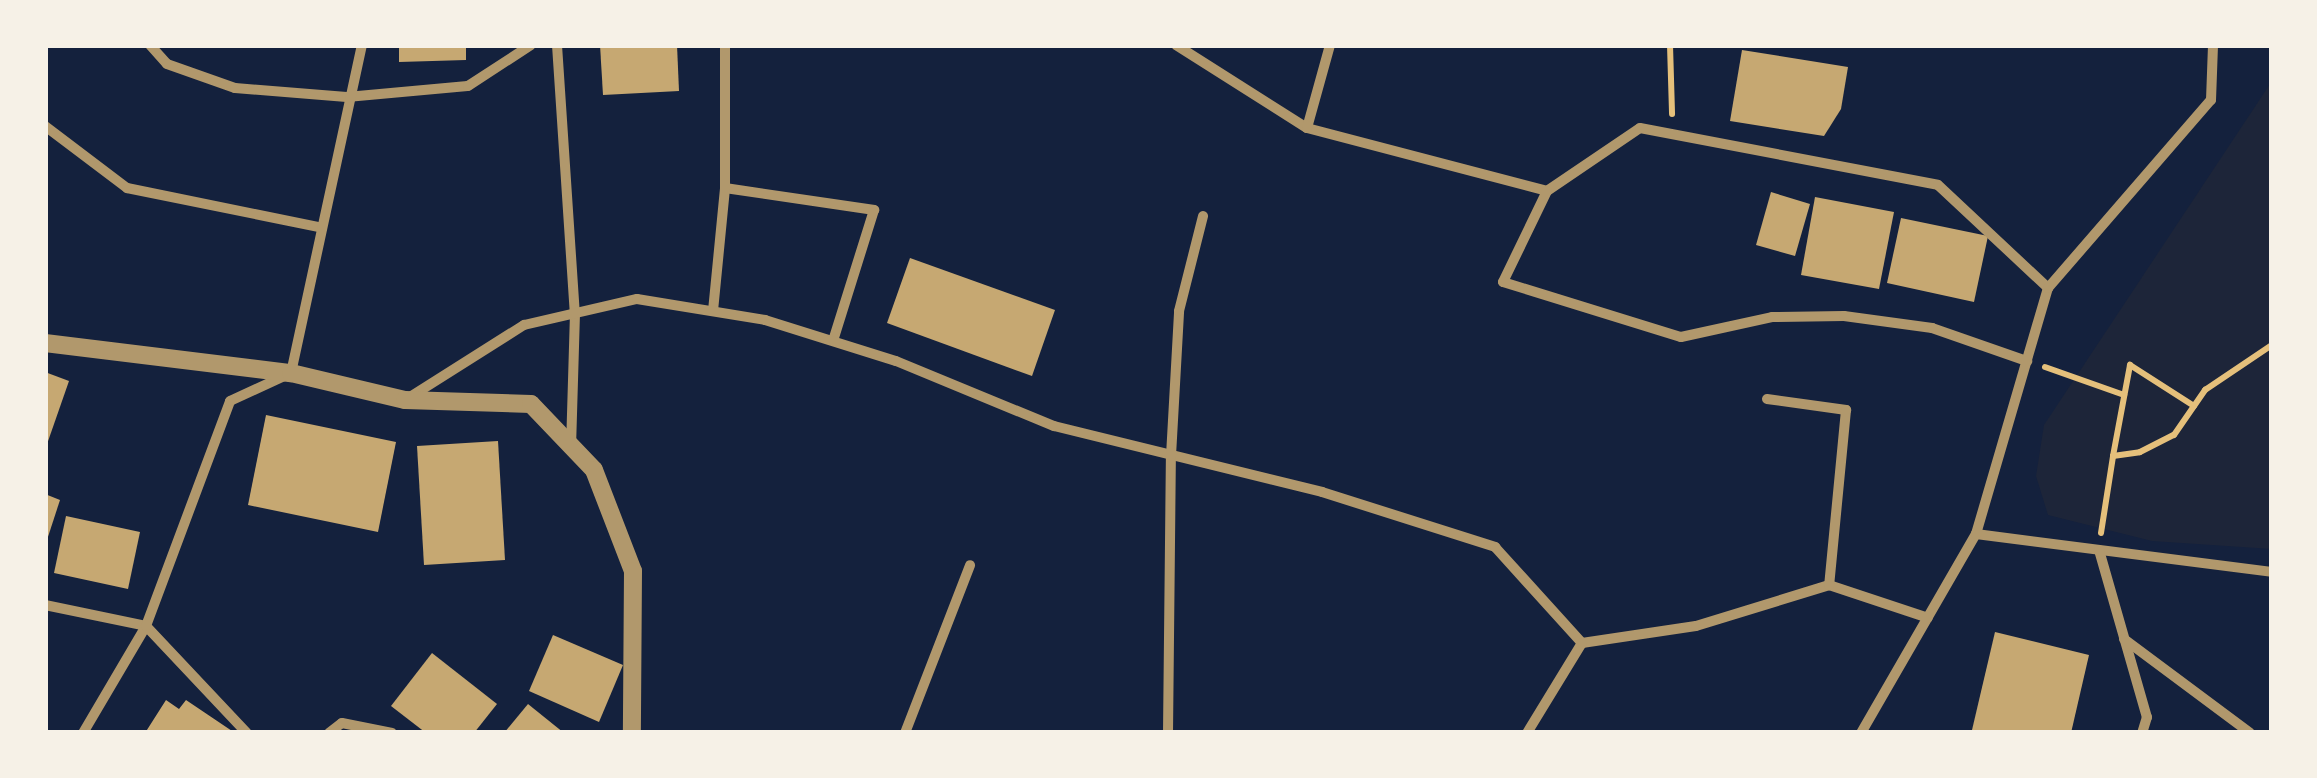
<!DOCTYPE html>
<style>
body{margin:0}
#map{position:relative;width:2317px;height:778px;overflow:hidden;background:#14213d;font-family:"IBM Plex Sans",sans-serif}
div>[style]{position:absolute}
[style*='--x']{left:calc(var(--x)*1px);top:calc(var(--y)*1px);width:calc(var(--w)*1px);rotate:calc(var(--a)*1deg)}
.green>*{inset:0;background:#1d2539}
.building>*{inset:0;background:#c6a872}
.path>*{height:6px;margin:-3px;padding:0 3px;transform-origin:3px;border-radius:3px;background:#e5c07b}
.minor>*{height:10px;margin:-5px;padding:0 5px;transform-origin:5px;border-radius:5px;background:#b1986c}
.tertiary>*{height:18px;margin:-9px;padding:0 9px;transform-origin:9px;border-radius:9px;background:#b1986c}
span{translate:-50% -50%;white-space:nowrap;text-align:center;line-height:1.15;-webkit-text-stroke:8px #f6f1e7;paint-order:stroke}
.frame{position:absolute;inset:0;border:48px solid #f6f1e7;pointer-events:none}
</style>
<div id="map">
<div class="green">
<i style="clip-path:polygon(2272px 81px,2272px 549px,2152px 541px,2048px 515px,2036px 476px,2044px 425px)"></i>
</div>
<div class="building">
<i style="clip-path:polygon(399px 45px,466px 45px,466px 60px,399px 62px)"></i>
<i style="clip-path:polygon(600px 45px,677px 45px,679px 91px,603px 95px)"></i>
<i style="clip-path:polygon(1742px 50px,1848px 67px,1841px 109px,1824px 136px,1730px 121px)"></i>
<i style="clip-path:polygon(1771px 192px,1810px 204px,1795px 256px,1756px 245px)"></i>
<i style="clip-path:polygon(1815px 197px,1894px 212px,1879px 289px,1801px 275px)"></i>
<i style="clip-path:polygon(1901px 218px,1988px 236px,1974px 302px,1887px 283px)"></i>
<i style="clip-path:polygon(910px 258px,1055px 310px,1032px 376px,887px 323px)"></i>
<i style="clip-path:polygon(45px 372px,69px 381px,46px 447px,45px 447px)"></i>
<i style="clip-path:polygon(266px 415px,396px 442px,378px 532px,248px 505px)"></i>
<i style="clip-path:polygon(498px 441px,505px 560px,424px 565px,417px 446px)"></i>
<i style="clip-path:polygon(45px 494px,60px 500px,46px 543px,45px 543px)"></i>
<i style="clip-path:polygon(66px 516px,140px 532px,128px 589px,54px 573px)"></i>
<i style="clip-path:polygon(1995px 632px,2089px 655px,2071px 733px,1972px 730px)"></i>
<i style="clip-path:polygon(553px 635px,623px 665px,599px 722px,529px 691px)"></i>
<i style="clip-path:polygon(432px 653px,497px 704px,474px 733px,426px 733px,391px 706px)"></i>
<i style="clip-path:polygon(166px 700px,179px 709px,186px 700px,235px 733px,145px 733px)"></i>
<i style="clip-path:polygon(528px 704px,564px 733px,504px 733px)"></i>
</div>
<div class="path">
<i style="--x:1670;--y:45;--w:69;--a:88.3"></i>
<i style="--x:2045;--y:367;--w:84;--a:19.5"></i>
<i style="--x:2113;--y:456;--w:93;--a:-79.4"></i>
<i style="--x:2130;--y:365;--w:76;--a:32.6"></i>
<i style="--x:2101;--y:533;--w:78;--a:-81.1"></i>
<i style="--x:2113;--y:456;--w:27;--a:-8"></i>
<i style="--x:2140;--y:452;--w:38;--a:-27"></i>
<i style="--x:2174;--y:435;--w:55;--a:-55.4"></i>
<i style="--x:2205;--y:390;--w:81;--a:-33.9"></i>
</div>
<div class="minor">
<i style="--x:150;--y:45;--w:25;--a:48"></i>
<i style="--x:167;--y:64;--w:72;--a:19.4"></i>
<i style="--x:235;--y:88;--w:112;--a:4.6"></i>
<i style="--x:347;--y:97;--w:121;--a:-5.2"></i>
<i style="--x:468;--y:86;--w:75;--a:-33.1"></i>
<i style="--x:557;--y:45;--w:269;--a:86.2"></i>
<i style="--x:575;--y:313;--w:132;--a:91.7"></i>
<i style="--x:1176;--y:45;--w:155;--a:32.4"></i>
<i style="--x:1307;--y:128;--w:248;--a:14.7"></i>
<i style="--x:1547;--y:191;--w:112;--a:-34.1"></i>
<i style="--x:1640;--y:128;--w:303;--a:10.8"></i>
<i style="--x:1938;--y:185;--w:151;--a:43.1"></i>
<i style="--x:45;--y:126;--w:103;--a:37.1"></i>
<i style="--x:127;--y:188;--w:196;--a:11.5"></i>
<i style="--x:1307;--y:128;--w:86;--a:-74.5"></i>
<i style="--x:725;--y:188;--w:151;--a:8.4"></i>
<i style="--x:874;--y:210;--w:137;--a:107.4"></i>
<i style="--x:1547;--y:191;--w:101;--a:115.8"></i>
<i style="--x:1503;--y:282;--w:186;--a:17.2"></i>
<i style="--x:1681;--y:337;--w:93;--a:-12.4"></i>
<i style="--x:1772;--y:317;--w:72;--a:-0.8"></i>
<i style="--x:1844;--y:316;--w:89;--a:7.8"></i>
<i style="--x:1932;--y:328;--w:101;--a:19.2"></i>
<i style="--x:713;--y:311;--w:124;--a:-84.4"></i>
<i style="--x:725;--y:188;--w:143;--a:-90"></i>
<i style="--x:410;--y:397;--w:135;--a:-32.3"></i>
<i style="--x:524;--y:325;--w:116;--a:-13"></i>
<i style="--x:637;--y:299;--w:130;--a:9.3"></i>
<i style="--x:765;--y:320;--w:137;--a:17.4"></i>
<i style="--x:896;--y:361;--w:171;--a:22.4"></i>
<i style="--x:1054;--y:426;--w:276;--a:13.8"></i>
<i style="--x:1322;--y:492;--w:182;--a:17.6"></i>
<i style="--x:1495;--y:547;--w:130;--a:47.8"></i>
<i style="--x:1582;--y:643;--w:115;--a:-8.5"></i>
<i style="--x:1696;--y:626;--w:139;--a:-17.1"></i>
<i style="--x:1829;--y:585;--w:104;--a:18.4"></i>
<i style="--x:1767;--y:399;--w:80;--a:7.9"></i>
<i style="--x:1846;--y:410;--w:176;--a:95.5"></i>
<i style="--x:1976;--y:534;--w:298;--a:7.3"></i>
<i style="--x:2099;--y:550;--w:174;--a:74"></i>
<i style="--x:2147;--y:717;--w:17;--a:107"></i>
<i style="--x:45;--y:605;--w:103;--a:11.7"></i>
<i style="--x:146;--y:626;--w:147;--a:46.7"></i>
<i style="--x:2124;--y:639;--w:157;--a:36.7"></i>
<i style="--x:83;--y:733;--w:124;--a:-59.5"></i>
<i style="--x:146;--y:626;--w:240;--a:-69.5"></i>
<i style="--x:230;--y:401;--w:67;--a:-24.7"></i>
<i style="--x:291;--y:373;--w:336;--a:-77.8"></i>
<i style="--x:329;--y:733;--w:16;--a:-38"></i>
<i style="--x:342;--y:723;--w:51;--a:11.3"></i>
<i style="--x:905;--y:733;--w:180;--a:-68.8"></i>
<i style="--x:1168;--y:733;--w:277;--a:-89.4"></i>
<i style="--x:1171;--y:456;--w:145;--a:-86.8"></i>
<i style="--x:1179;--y:311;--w:98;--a:-75.8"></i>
<i style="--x:1527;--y:733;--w:105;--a:-58.6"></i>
<i style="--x:1861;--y:733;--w:230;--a:-60"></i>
<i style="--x:1976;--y:534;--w:256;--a:-73.7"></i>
<i style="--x:2048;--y:288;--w:249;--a:-49.1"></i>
<i style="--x:2211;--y:100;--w:55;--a:-87.9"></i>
</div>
<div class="tertiary">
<i style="--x:45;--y:343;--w:248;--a:7"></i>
<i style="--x:291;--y:373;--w:117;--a:13.3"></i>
<i style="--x:405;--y:400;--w:126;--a:1.8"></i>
<i style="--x:531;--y:404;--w:91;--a:46.3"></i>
<i style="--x:594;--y:470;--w:108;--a:68.9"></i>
<i style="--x:633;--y:571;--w:162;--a:90.4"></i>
</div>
<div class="frame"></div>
</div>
